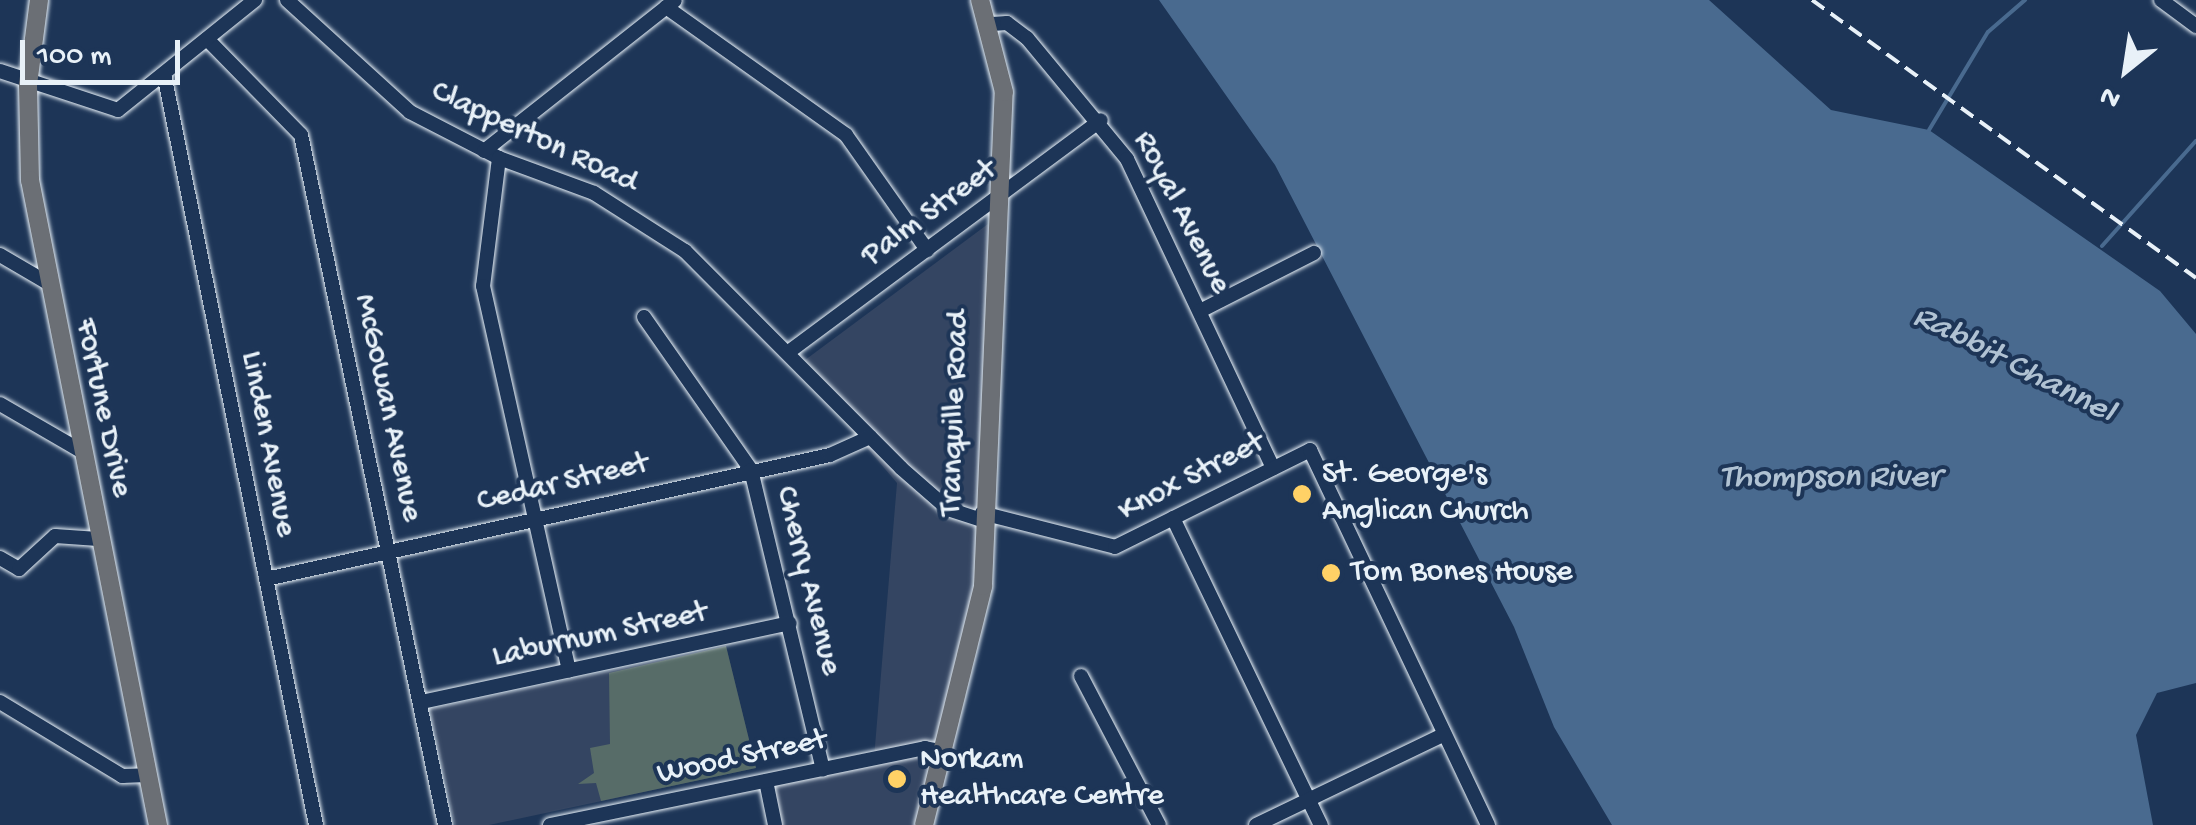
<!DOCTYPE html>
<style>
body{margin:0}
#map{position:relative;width:2196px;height:825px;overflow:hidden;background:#1d3557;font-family:"Gochi Hand",sans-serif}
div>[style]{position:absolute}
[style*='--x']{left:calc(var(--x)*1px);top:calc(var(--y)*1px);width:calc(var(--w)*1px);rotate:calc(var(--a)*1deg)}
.built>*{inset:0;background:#344562}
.green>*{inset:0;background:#576c68}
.water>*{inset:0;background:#496a8f}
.stream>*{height:4px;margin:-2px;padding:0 2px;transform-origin:2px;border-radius:2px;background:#496a8f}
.roads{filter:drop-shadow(0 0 2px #e8f1f8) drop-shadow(0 0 2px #e8f1f8)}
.minor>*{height:14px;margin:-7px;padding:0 7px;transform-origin:7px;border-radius:7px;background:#1d3557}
.major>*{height:18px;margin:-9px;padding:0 9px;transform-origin:9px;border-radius:9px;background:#6b6f75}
.rail>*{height:4px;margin-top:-2px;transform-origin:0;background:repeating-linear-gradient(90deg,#e8f1f8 0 15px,transparent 0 23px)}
.dots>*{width:28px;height:28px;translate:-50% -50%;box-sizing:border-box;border:5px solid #1d3557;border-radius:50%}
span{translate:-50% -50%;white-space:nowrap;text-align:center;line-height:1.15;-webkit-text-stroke:8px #1d3557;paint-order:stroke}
.street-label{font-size:32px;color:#e8f1f8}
.poi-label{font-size:32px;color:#e8f1f8}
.left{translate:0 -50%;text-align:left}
.water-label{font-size:35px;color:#b0c2d3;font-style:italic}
.north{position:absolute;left:2076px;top:20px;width:100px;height:100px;-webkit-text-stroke:8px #1d3557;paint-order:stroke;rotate:210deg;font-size:28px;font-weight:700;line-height:40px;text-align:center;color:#e8f1f8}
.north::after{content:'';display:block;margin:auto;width:35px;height:45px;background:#e8f1f8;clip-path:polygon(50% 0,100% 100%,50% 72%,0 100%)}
.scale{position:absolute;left:20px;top:40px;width:160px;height:45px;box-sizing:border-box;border:5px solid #e8f1f8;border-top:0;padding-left:12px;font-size:30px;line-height:35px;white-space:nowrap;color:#e8f1f8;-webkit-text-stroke:8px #1d3557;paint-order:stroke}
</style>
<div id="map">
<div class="built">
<i style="clip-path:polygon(988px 224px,983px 586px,924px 825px,773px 825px,766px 781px,874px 758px,897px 483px,797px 366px)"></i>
<i style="clip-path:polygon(726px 646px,756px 768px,489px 825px,455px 825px,430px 709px)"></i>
</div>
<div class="green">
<i style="clip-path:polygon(726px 646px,756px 768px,601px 801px,596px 783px,578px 784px,594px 773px,590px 748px,610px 744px,609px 673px)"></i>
</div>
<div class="water">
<i style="clip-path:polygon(1159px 0,1709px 0,1831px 110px,1929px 130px,2160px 291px,2196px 334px,2196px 683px,2157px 693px,2136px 735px,2153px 825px,1612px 825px,1554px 727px,1514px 627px,1275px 165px)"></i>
</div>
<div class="stream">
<i style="--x:1929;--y:130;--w:114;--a:-59"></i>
<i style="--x:1988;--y:32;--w:49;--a:-40.9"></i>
<i style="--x:2102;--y:246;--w:141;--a:-48.2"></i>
</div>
<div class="roads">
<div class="minor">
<i style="--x:287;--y:0;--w:166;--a:42.3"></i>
<i style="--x:410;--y:112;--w:100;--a:27.3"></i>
<i style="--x:499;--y:158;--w:101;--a:20.2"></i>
<i style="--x:594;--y:193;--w:108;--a:32.5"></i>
<i style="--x:685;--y:251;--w:306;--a:45.1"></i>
<i style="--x:901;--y:468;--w:62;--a:41.1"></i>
<i style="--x:948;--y:509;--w:35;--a:18"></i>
<i style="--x:2161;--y:0;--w:44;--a:36.6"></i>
<i style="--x:666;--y:7;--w:221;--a:35.4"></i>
<i style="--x:846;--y:135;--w:141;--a:54.8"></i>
<i style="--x:992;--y:24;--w:15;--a:-4"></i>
<i style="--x:1007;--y:23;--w:25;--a:37"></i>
<i style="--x:1027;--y:38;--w:157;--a:50.4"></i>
<i style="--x:1127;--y:159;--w:342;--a:64.7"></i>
<i style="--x:207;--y:39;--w:134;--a:45.6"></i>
<i style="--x:301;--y:135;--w:705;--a:78.21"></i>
<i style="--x:0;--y:71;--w:124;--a:18.3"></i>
<i style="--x:118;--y:110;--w:176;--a:-38.8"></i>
<i style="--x:164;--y:74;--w:766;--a:78.56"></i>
<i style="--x:484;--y:151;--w:243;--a:-38.3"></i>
<i style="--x:499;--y:158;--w:129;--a:97.1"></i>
<i style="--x:483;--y:286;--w:394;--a:77.4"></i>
<i style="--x:0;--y:255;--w:53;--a:30.4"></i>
<i style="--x:1200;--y:311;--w:128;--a:-27"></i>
<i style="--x:644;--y:317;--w:187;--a:55"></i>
<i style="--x:751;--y:470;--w:308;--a:76.5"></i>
<i style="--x:790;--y:351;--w:387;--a:-36.6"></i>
<i style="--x:0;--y:404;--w:94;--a:30.1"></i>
<i style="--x:982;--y:513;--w:137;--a:14.3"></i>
<i style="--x:1115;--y:547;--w:218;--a:-26.4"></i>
<i style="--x:1310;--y:450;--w:415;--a:64.6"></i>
<i style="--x:1173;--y:518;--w:341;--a:64.3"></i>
<i style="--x:0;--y:558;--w:22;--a:30"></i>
<i style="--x:19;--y:569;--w:49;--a:-42.5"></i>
<i style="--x:55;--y:536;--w:43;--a:4"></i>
<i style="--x:266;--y:579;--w:577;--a:-12.4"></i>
<i style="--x:830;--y:455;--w:44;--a:-24.2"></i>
<i style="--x:1081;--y:676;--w:168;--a:62.4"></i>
<i style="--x:0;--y:702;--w:143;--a:31.2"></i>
<i style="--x:122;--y:776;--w:25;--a:-2"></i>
<i style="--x:422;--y:702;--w:376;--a:-12.1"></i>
<i style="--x:766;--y:781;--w:45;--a:78.4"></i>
<i style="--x:550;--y:825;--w:383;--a:-11.6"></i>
<i style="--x:925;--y:748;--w:20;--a:11"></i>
<i style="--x:1256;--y:825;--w:208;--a:-25.7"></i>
</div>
<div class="major">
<i style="--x:39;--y:0;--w:86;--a:97.4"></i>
<i style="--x:28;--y:85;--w:95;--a:88.8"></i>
<i style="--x:30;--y:180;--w:658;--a:78.78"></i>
<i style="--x:924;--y:825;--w:246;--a:-76.1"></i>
<i style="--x:983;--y:586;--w:494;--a:-87.6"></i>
<i style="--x:1004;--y:92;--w:95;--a:-104.6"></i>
</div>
</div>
<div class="rail">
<i style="--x:1812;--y:0;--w:474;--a:35.9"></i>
</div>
<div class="dots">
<i style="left:1302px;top:494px;background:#ffd166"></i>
<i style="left:1331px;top:573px;background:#ffd166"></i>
<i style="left:897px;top:779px;background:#ffd166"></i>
</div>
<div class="street-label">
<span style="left:534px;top:138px;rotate:25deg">Clapperton Road</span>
<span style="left:1181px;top:213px;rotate:63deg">Royal Avenue</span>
<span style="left:930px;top:214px;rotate:-36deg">Palm Street</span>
<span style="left:102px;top:408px;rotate:78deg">Fortune Drive</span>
<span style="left:387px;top:408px;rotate:78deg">McGowan Avenue</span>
<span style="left:956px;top:413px;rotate:-88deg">Tranquille Road</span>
<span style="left:267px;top:444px;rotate:79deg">Linden Avenue</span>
<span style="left:1192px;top:478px;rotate:-27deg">Knox Street</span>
<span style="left:563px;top:484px;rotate:-13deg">Cedar Street</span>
<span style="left:807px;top:581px;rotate:76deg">Cherry Avenue</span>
<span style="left:600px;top:636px;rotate:-12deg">Laburnum Street</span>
<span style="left:742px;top:758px;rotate:-12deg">Wood Street</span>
</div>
<div class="poi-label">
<span class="left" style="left:1322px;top:494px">St. George's<br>Anglican Church</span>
<span class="left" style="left:1351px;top:573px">Tom Bones House</span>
<span class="left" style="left:920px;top:779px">Norkam<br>Healthcare Centre</span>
</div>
<div class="water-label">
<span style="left:2013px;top:366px;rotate:27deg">Rabbit Channel</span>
<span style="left:1830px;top:479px">Thompson River</span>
</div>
<div class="north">N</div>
<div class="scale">100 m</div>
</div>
